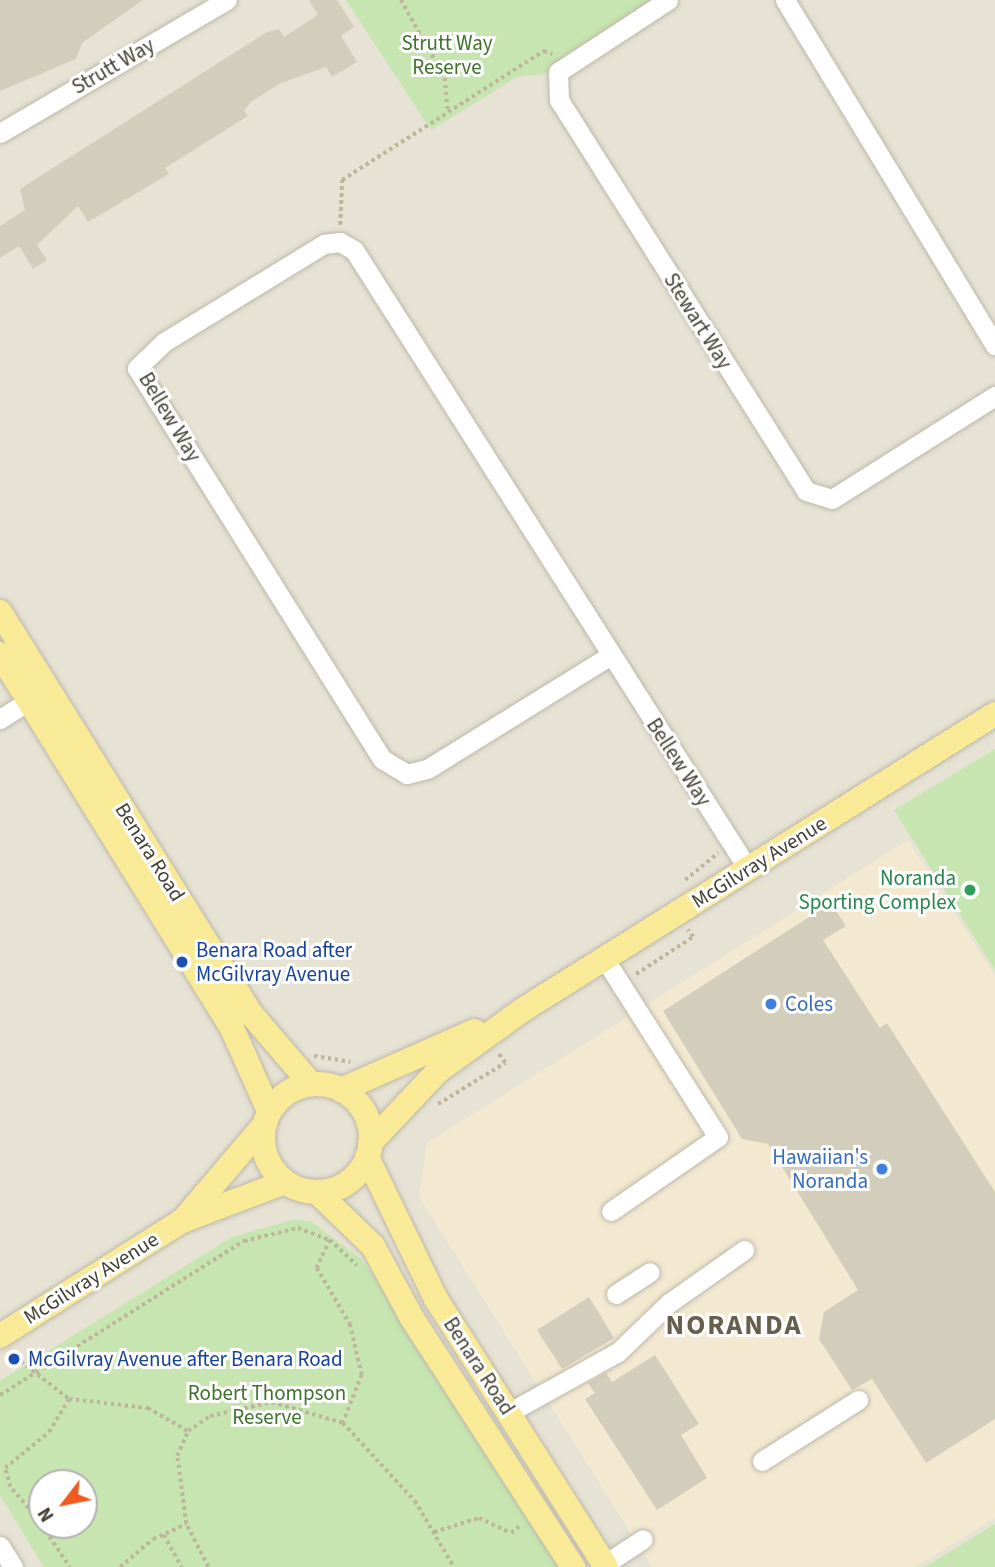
<!DOCTYPE html>
<style>
body{margin:0}
#map{position:relative;width:995px;height:1567px;overflow:hidden;background:#f2f0e5;font-family:"Source Sans 3",sans-serif}
div>[style]{position:absolute}
[style*='--x']{left:calc(var(--x)*1px);top:calc(var(--y)*1px);width:calc(var(--w)*1px);rotate:calc(var(--a)*1deg)}
.residential>*{inset:0;background:#e6e2d4}
.commercial>*{inset:0;background:#f3e9d1}
.green>*{inset:0;background:#c6e5b0}
.building>*{inset:0;background:#d3cdbb}
.path>*{height:3.5px;margin-top:-1.75px;transform-origin:0;background:repeating-linear-gradient(90deg,#beb69a 0 3.5px,transparent 0 7px)}
.roads{filter:drop-shadow(0 0 2px #bdb8a9) drop-shadow(0 0 2px #bdb8a9)}
.minor>*{height:19px;margin:-9.5px;padding:0 9.5px;transform-origin:9.5px;border-radius:9.5px;background:#fff}
.major>*{height:24px;margin:-12px;padding:0 12px;transform-origin:12px;border-radius:12px;background:#f9ea97}
.major>.ring{margin:-12px;padding:0;box-sizing:content-box;background:none;border:24px solid #f9ea97;border-radius:50%}
.dots>*{width:19px;height:19px;translate:-50% -50%;box-sizing:border-box;border:4px solid #fff;border-radius:50%}
span{translate:-50% -50%;white-space:nowrap;text-align:center;line-height:1.15;-webkit-text-stroke:6px #fff;paint-order:stroke}
.park-label{font-size:21px;color:#3d732c}
.street-label{font-size:21px;color:#444035}
.leisure-label{font-size:21px;color:#27864d}
.right{translate:-100% -50%;text-align:right}
.transit-label{font-size:21px;color:#164399}
.left{translate:0 -50%;text-align:left}
.shop-label{font-size:21px;color:#366cbe}
.district-label{font-size:28px;color:#665f4d;font-weight:700;letter-spacing:2px}
.north{position:absolute;left:28px;top:1469px;width:70px;height:70px;box-sizing:border-box;background:#fff;border:2px solid #b4b3ae;border-radius:50%;rotate:238deg;font-size:19px;font-weight:700;line-height:28px;text-align:center;color:#444035}
.north::after{content:'';display:block;margin:auto;width:24px;height:32px;background:#f0591f;clip-path:polygon(50% 0,100% 100%,50% 72%,0 100%)}
</style>
<div id="map">
<div class="residential">
<i style="clip-path:polygon(evenodd,0 0,995px 0,995px 1567px,0 1567px,0 0,42px 1483px,84px 1483px,84px 1525px,42px 1525px,42px 1483px)"></i>
</div>
<div class="commercial">
<i style="clip-path:polygon(908px 840px,995px 976px,995px 1518px,915px 1567px,652px 1567px,419px 1197px,427px 1143px)"></i>
</div>
<div class="green">
<i style="clip-path:polygon(346px 0,668px 0,558px 72px,517px 77px,431px 130px)"></i>
<i style="clip-path:polygon(995px 749px,995px 970px,894px 810px)"></i>
<i style="clip-path:polygon(evenodd,295px 1219px,312px 1222px,360px 1258px,387px 1293px,563px 1567px,44px 1567px,0 1495px,0 1381px,232px 1237px,295px 1219px,42px 1483px,84px 1483px,84px 1525px,42px 1525px,42px 1483px)"></i>
<i style="clip-path:polygon(995px 1524px,995px 1567px,925px 1567px)"></i>
</div>
<div class="building">
<i style="clip-path:polygon(0 0,143px 0,82px 43px,76px 59px,0 91px)"></i>
<i style="clip-path:polygon(309px 0,337px 0,354px 27px,341px 36px,357px 62px,332px 77px,326px 67px,281px 83px,252px 101px,244px 110px,248px 116px,165px 168px,169px 174px,88px 222px,78px 206px,37px 245px,47px 260px,33px 269px,19px 246px,0 258px,0 226px,25px 210px,20px 189px,267px 32px,279px 29px,284px 37px,318px 15px)"></i>
<i style="clip-path:polygon(831px 903px,846px 926px,823px 940px,880px 1028px,887px 1023px,995px 1192px,995px 1419px,926px 1463px,872px 1379px,852px 1390px,819px 1339px,824px 1312px,858px 1290px,768px 1144px,742px 1139px,663px 1011px)"></i>
<i style="clip-path:polygon(589px 1297px,614px 1338px,562px 1369px,537px 1330px)"></i>
<i style="clip-path:polygon(655px 1355px,699px 1424px,681px 1435px,707px 1478px,657px 1510px,585px 1399px,595px 1393px,588px 1383px,606px 1373px,612px 1382px)"></i>
</div>
<div class="path">
<i style="--x:401;--y:0;--w:90;--a:60.6"></i>
<i style="--x:445;--y:78;--w:32;--a:85"></i>
<i style="--x:340;--y:225;--w:45;--a:-87.5"></i>
<i style="--x:342;--y:180;--w:240;--a:-32.6"></i>
<i style="--x:544;--y:51;--w:9;--a:21"></i>
<i style="--x:685;--y:880;--w:43;--a:-39.3"></i>
<i style="--x:636;--y:974;--w:68;--a:-33"></i>
<i style="--x:693;--y:937;--w:9;--a:-126"></i>
<i style="--x:314;--y:1056;--w:37;--a:9"></i>
<i style="--x:438;--y:1104;--w:79;--a:-31.5"></i>
<i style="--x:505;--y:1063;--w:12;--a:-125"></i>
<i style="--x:330;--y:1240;--w:37;--a:43"></i>
<i style="--x:10;--y:1353;--w:75;--a:37.9"></i>
<i style="--x:69;--y:1399;--w:80;--a:6.5"></i>
<i style="--x:148;--y:1408;--w:46;--a:29.9"></i>
<i style="--x:0;--y:1395;--w:289;--a:-32.3"></i>
<i style="--x:244;--y:1241;--w:56;--a:-13.5"></i>
<i style="--x:298;--y:1228;--w:34;--a:21"></i>
<i style="--x:330;--y:1240;--w:31;--a:115"></i>
<i style="--x:317;--y:1268;--w:65;--a:59.5"></i>
<i style="--x:350;--y:1324;--w:52;--a:76.8"></i>
<i style="--x:362;--y:1375;--w:52;--a:111.6"></i>
<i style="--x:42;--y:1524;--w:49;--a:-130.9"></i>
<i style="--x:10;--y:1487;--w:20;--a:-105"></i>
<i style="--x:5;--y:1468;--w:57;--a:-39.3"></i>
<i style="--x:49;--y:1432;--w:39;--a:-59"></i>
<i style="--x:42;--y:1525;--w:50;--a:56.3"></i>
<i style="--x:434;--y:1532;--w:47;--a:-17.3"></i>
<i style="--x:479;--y:1518;--w:35;--a:25"></i>
<i style="--x:511;--y:1533;--w:13;--a:-39"></i>
<i style="--x:164;--y:1535;--w:37;--a:61"></i>
<i style="--x:120;--y:1567;--w:43;--a:-40.3"></i>
<i style="--x:153;--y:1539;--w:36;--a:-24"></i>
<i style="--x:208;--y:1567;--w:48;--a:-117.1"></i>
<i style="--x:186;--y:1524;--w:69;--a:-97.5"></i>
<i style="--x:177;--y:1456;--w:27;--a:-66"></i>
<i style="--x:188;--y:1431;--w:27;--a:-34"></i>
<i style="--x:210;--y:1416;--w:64;--a:-12.7"></i>
<i style="--x:272;--y:1402;--w:74;--a:16.5"></i>
<i style="--x:343;--y:1423;--w:106;--a:47.3"></i>
<i style="--x:415;--y:1501;--w:77;--a:59.4"></i>
</div>
<div class="roads">
<div class="minor">
<i style="--x:668;--y:0;--w:131;--a:146.8"></i>
<i style="--x:558;--y:72;--w:28;--a:88"></i>
<i style="--x:559;--y:100;--w:462;--a:57.7"></i>
<i style="--x:806;--y:491;--w:27;--a:17"></i>
<i style="--x:832;--y:499;--w:193;--a:-32.3"></i>
<i style="--x:785;--y:0;--w:404;--a:58.7"></i>
<i style="--x:0;--y:133;--w:263;--a:-30.4"></i>
<i style="--x:611;--y:655;--w:216;--a:148.2"></i>
<i style="--x:427;--y:769;--w:21;--a:166"></i>
<i style="--x:407;--y:774;--w:29;--a:-149"></i>
<i style="--x:382;--y:759;--w:461;--a:-122.1"></i>
<i style="--x:137;--y:368;--w:37;--a:-44"></i>
<i style="--x:164;--y:342;--w:188;--a:-31.5"></i>
<i style="--x:324;--y:244;--w:16;--a:-7"></i>
<i style="--x:340;--y:242;--w:16;--a:30"></i>
<i style="--x:354;--y:250;--w:734;--a:57.52"></i>
<i style="--x:0;--y:719;--w:49;--a:-32.4"></i>
<i style="--x:604;--y:958;--w:212;--a:57.5"></i>
<i style="--x:718;--y:1137;--w:130;--a:145.3"></i>
<i style="--x:616;--y:1294;--w:40;--a:-32.9"></i>
<i style="--x:508;--y:1413;--w:126;--a:-29"></i>
<i style="--x:618;--y:1352;--w:71;--a:-43.9"></i>
<i style="--x:669;--y:1303;--w:92;--a:-35.2"></i>
<i style="--x:762;--y:1461;--w:114;--a:-32.4"></i>
<i style="--x:0;--y:1546;--w:25;--a:58"></i>
<i style="--x:605;--y:1564;--w:45;--a:-33.3"></i>
</div>
<div class="major">
<i style="--x:0;--y:612;--w:475;--a:58"></i>
<i style="--x:252;--y:1015;--w:91;--a:49.5"></i>
<i style="--x:0;--y:654;--w:438;--a:58.2"></i>
<i style="--x:231;--y:1026;--w:93;--a:65.9"></i>
<i class="ring" style="left:263px;top:1084px;width:84px;height:84px"></i>
<i style="--x:341;--y:1090;--w:146;--a:-23.8"></i>
<i style="--x:370;--y:1143;--w:99;--a:-46.6"></i>
<i style="--x:438;--y:1071;--w:106;--a:-35.8"></i>
<i style="--x:524;--y:1009;--w:556;--a:-32.06"></i>
<i style="--x:367;--y:1157;--w:158;--a:64.1"></i>
<i style="--x:436;--y:1299;--w:317;--a:57.6"></i>
<i style="--x:317;--y:1192;--w:78;--a:44"></i>
<i style="--x:373;--y:1246;--w:82;--a:61.6"></i>
<i style="--x:412;--y:1318;--w:297;--a:57.1"></i>
<i style="--x:185;--y:1218;--w:123;--a:-49.6"></i>
<i style="--x:0;--y:1336;--w:215;--a:-32.3"></i>
<i style="--x:182;--y:1221;--w:110;--a:-20.7"></i>
</div>
</div>
<div class="dots">
<i style="left:970px;top:890px;background:#2e9e5b"></i>
<i style="left:182px;top:962px;background:#1a4fb4"></i>
<i style="left:771px;top:1004px;background:#3f7fe0"></i>
<i style="left:882px;top:1169px;background:#3f7fe0"></i>
<i style="left:14px;top:1359px;background:#1a4fb4"></i>
</div>
<div class="park-label">
<span style="left:447px;top:55px">Strutt Way<br>Reserve</span>
<span style="left:267px;top:1405px">Robert Thompson<br>Reserve</span>
</div>
<div class="street-label">
<span style="left:113px;top:66px;rotate:-30deg">Strutt Way</span>
<span style="left:698px;top:321px;rotate:58deg">Stewart Way</span>
<span style="left:170px;top:417px;rotate:59deg">Bellew Way</span>
<span style="left:679px;top:762px;rotate:57deg">Bellew Way</span>
<span style="left:150px;top:852px;rotate:58deg">Benara Road</span>
<span style="left:759px;top:862px;rotate:-32deg">McGilvray Avenue</span>
<span style="left:91px;top:1278px;rotate:-32deg">McGilvray Avenue</span>
<span style="left:479px;top:1366px;rotate:57deg">Benara Road</span>
</div>
<div class="leisure-label">
<span class="right" style="left:956px;top:890px">Noranda<br>Sporting Complex</span>
</div>
<div class="transit-label">
<span class="left" style="left:196px;top:962px">Benara Road after<br>McGilvray Avenue</span>
<span class="left" style="left:28px;top:1359px">McGilvray Avenue after Benara Road</span>
</div>
<div class="shop-label">
<span class="left" style="left:785px;top:1004px">Coles</span>
<span class="right" style="left:868px;top:1169px">Hawaiian's<br>Noranda</span>
</div>
<div class="district-label">
<span style="left:734px;top:1325px">NORANDA</span>
</div>
<div class="north">N</div>
</div>
